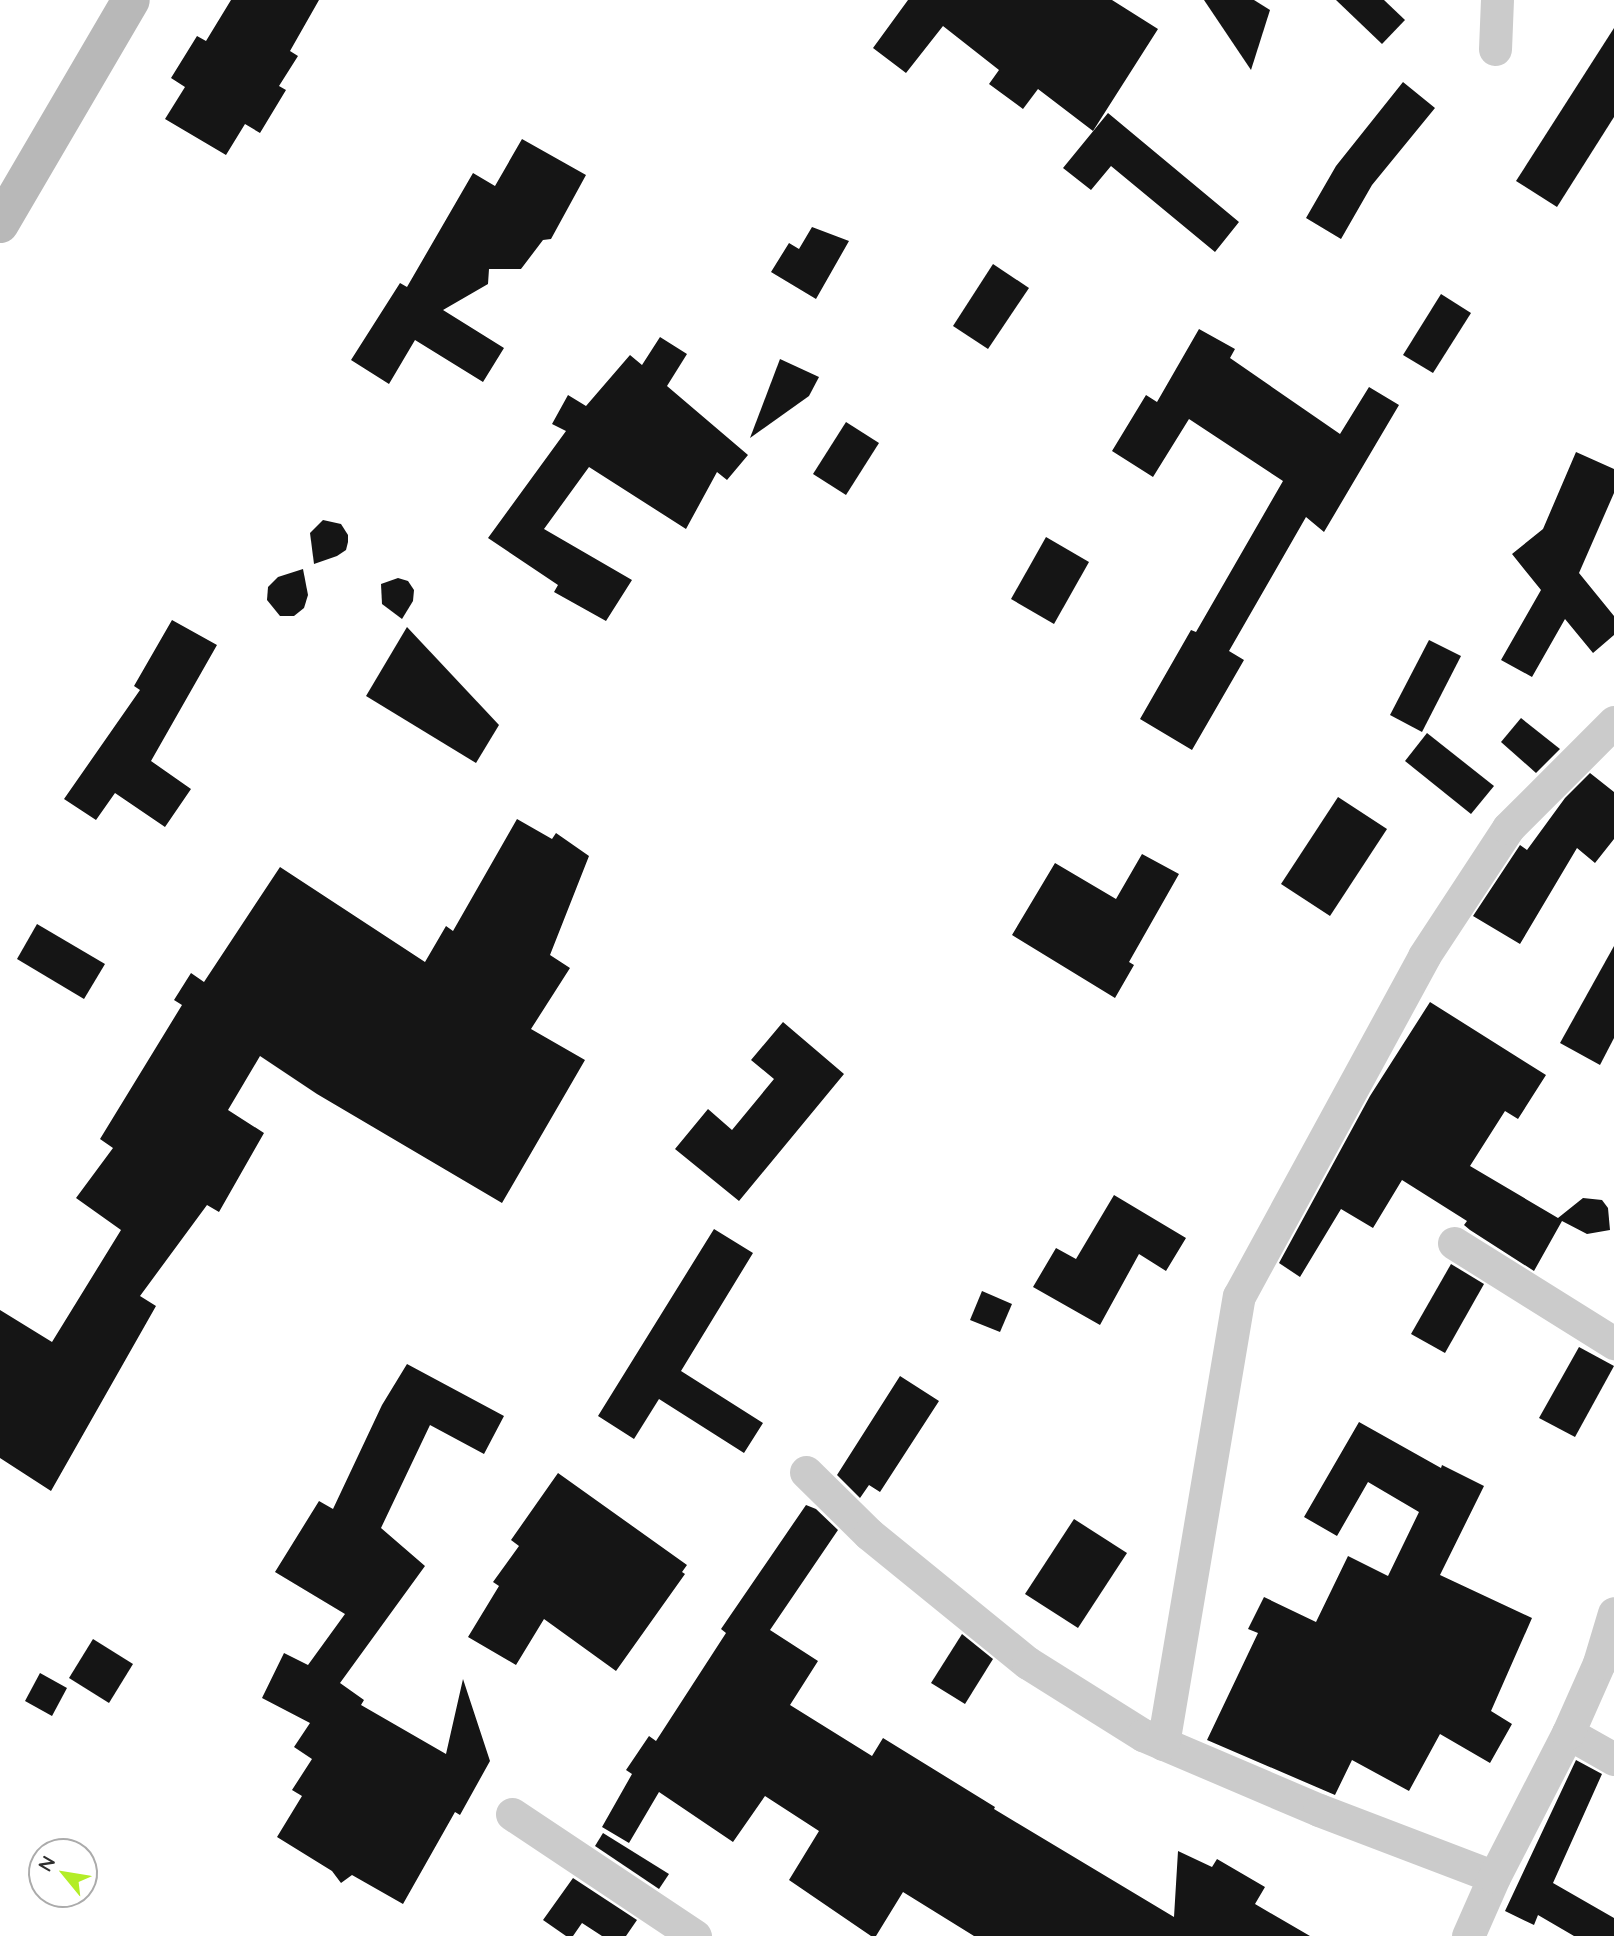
<!DOCTYPE html>
<style>
body{margin:0}
#map{position:relative;width:1614px;height:1936px;overflow:hidden;background:#fff;font-family:Quicksand,sans-serif}
div>[style]{position:absolute}
[style*='--x']{left:calc(var(--x)*1px);top:calc(var(--y)*1px);width:calc(var(--w)*1px);rotate:calc(var(--a)*1deg)}
.building>*{inset:0;background:#151515}
.minor>*{height:33px;margin:-16.5px;padding:0 16.5px;transform-origin:16.5px;border-radius:16.5px;background:#cbcbcb}
.secondary>*{height:38px;margin:-19px;padding:0 19px;transform-origin:19px;border-radius:19px;background:#b8b8b8}
span{translate:-50% -50%;white-space:nowrap;text-align:center;line-height:1.15;-webkit-text-stroke:7px #fff;paint-order:stroke}
.north{position:absolute;left:28px;top:1838px;width:70px;height:70px;box-sizing:border-box;background:#fff;border:2px solid #ababab;border-radius:50%;rotate:300deg;font-size:19px;font-weight:700;line-height:28px;text-align:center;color:#2e2e2e}
.north::after{content:'';display:block;margin:auto;width:24px;height:32px;background:#b3ed27;clip-path:polygon(50% 0,100% 100%,50% 72%,0 100%)}
</style>
<div id="map">
<div class="building">
<i style="clip-path:polygon(231px 0,319px 0,290px 51px,298px 56px,279px 86px,286px 90px,260px 133px,245px 124px,226px 155px,165px 119px,185px 87px,171px 78px,197px 36px,206px 41px)"></i>
<i style="clip-path:polygon(908px 0,1112px 0,1158px 29px,1093px 131px,1038px 89px,1023px 109px,989px 84px,999px 70px,943px 26px,906px 73px,873px 48px)"></i>
<i style="clip-path:polygon(1204px 0,1254px 0,1270px 10px,1251px 70px)"></i>
<i style="clip-path:polygon(1336px 0,1384px 0,1405px 20px,1382px 44px)"></i>
<i style="clip-path:polygon(1614px 28px,1614px 117px,1557px 207px,1516px 181px)"></i>
<i style="clip-path:polygon(1403px 82px,1435px 108px,1372px 185px,1341px 239px,1306px 218px,1336px 166px)"></i>
<i style="clip-path:polygon(1108px 113px,1239px 222px,1215px 252px,1111px 166px,1091px 190px,1063px 168px)"></i>
<i style="clip-path:polygon(522px 139px,586px 175px,551px 239px,543px 240px,521px 269px,489px 269px,488px 284px,443px 310px,504px 348px,483px 382px,415px 340px,389px 384px,351px 360px,400px 283px,407px 287px,473px 173px,495px 186px)"></i>
<i style="clip-path:polygon(812px 227px,849px 241px,816px 299px,771px 272px,789px 243px,799px 249px)"></i>
<i style="clip-path:polygon(993px 264px,1029px 288px,988px 349px,953px 326px)"></i>
<i style="clip-path:polygon(1441px 294px,1471px 313px,1433px 373px,1403px 355px)"></i>
<i style="clip-path:polygon(1199px 329px,1235px 349px,1230px 358px,1340px 434px,1369px 387px,1399px 405px,1324px 532px,1306px 517px,1229px 651px,1244px 660px,1192px 750px,1140px 719px,1191px 630px,1196px 632px,1283px 481px,1189px 419px,1153px 477px,1112px 451px,1146px 395px,1157px 402px)"></i>
<i style="clip-path:polygon(660px 337px,687px 354px,667px 386px,748px 455px,727px 480px,717px 472px,686px 529px,589px 467px,544px 529px,632px 580px,606px 621px,554px 592px,558px 585px,488px 538px,566px 431px,552px 424px,568px 395px,586px 406px,630px 355px,642px 365px)"></i>
<i style="clip-path:polygon(780px 359px,819px 377px,809px 396px,750px 438px)"></i>
<i style="clip-path:polygon(846px 422px,879px 443px,846px 495px,813px 474px)"></i>
<i style="clip-path:polygon(1576px 452px,1614px 469px,1614px 493px,1579px 573px,1614px 616px,1614px 635px,1593px 653px,1565px 619px,1532px 677px,1501px 660px,1541px 590px,1512px 554px,1543px 529px)"></i>
<i style="clip-path:polygon(323px 520px,341px 524px,348px 535px,348px 542px,346px 550px,337px 556px,314px 564px,310px 533px)"></i>
<i style="clip-path:polygon(1046px 537px,1089px 562px,1054px 624px,1011px 599px)"></i>
<i style="clip-path:polygon(303px 569px,308px 595px,304px 608px,294px 616px,280px 616px,267px 600px,268px 587px,278px 577px)"></i>
<i style="clip-path:polygon(398px 578px,408px 581px,414px 590px,413px 601px,402px 619px,382px 604px,381px 584px)"></i>
<i style="clip-path:polygon(172px 620px,217px 645px,151px 761px,191px 789px,165px 827px,115px 793px,96px 820px,64px 799px,140px 690px,134px 686px)"></i>
<i style="clip-path:polygon(407px 627px,499px 725px,476px 763px,366px 696px)"></i>
<i style="clip-path:polygon(1429px 640px,1461px 656px,1422px 732px,1390px 715px)"></i>
<i style="clip-path:polygon(1521px 718px,1560px 749px,1536px 773px,1501px 742px)"></i>
<i style="clip-path:polygon(1427px 733px,1494px 786px,1471px 814px,1405px 761px)"></i>
<i style="clip-path:polygon(1590px 773px,1614px 792px,1614px 839px,1595px 863px,1577px 848px,1520px 944px,1473px 916px,1520px 845px,1527px 850px,1565px 798px)"></i>
<i style="clip-path:polygon(1338px 797px,1387px 829px,1330px 916px,1281px 884px)"></i>
<i style="clip-path:polygon(517px 819px,552px 839px,556px 833px,589px 856px,550px 955px,570px 968px,531px 1029px,585px 1060px,502px 1203px,317px 1094px,260px 1056px,228px 1110px,264px 1133px,219px 1212px,207px 1205px,140px 1296px,156px 1306px,51px 1491px,0 1458px,0 1310px,52px 1342px,121px 1230px,76px 1198px,113px 1148px,100px 1139px,182px 1005px,174px 1000px,191px 973px,204px 982px,280px 867px,425px 962px,446px 926px,453px 931px)"></i>
<i style="clip-path:polygon(1142px 854px,1179px 874px,1129px 962px,1134px 965px,1115px 998px,1012px 935px,1055px 863px,1116px 899px)"></i>
<i style="clip-path:polygon(37px 924px,105px 964px,84px 999px,17px 959px)"></i>
<i style="clip-path:polygon(1614px 946px,1614px 1038px,1600px 1065px,1560px 1043px)"></i>
<i style="clip-path:polygon(1430px 1002px,1546px 1075px,1518px 1119px,1505px 1111px,1470px 1166px,1558px 1218px,1583px 1198px,1602px 1200px,1608px 1208px,1610px 1230px,1587px 1234px,1562px 1221px,1534px 1271px,1470px 1230px,1464px 1225px,1467px 1221px,1402px 1180px,1373px 1228px,1341px 1209px,1300px 1277px,1279px 1263px,1370px 1096px)"></i>
<i style="clip-path:polygon(783px 1022px,844px 1074px,739px 1201px,675px 1149px,708px 1109px,732px 1130px,774px 1079px,751px 1060px)"></i>
<i style="clip-path:polygon(1114px 1195px,1186px 1238px,1166px 1271px,1139px 1254px,1100px 1325px,1033px 1287px,1056px 1248px,1076px 1259px)"></i>
<i style="clip-path:polygon(714px 1229px,753px 1253px,681px 1371px,763px 1423px,744px 1453px,659px 1399px,634px 1439px,598px 1416px)"></i>
<i style="clip-path:polygon(1451px 1264px,1484px 1284px,1445px 1353px,1411px 1334px)"></i>
<i style="clip-path:polygon(982px 1291px,1012px 1304px,1000px 1332px,970px 1320px)"></i>
<i style="clip-path:polygon(1579px 1347px,1614px 1366px,1575px 1437px,1539px 1418px)"></i>
<i style="clip-path:polygon(407px 1364px,504px 1416px,484px 1454px,430px 1425px,381px 1528px,425px 1566px,340px 1683px,364px 1700px,361px 1705px,446px 1754px,463px 1679px,490px 1761px,460px 1815px,455px 1812px,403px 1904px,352px 1875px,341px 1883px,332px 1871px,277px 1837px,302px 1796px,292px 1790px,312px 1759px,294px 1747px,310px 1723px,262px 1698px,284px 1653px,308px 1665px,345px 1614px,275px 1572px,319px 1501px,333px 1509px,382px 1405px)"></i>
<i style="clip-path:polygon(900px 1376px,939px 1401px,880px 1492px,869px 1485px,860px 1498px,837px 1475px)"></i>
<i style="clip-path:polygon(1359px 1422px,1441px 1468px,1442px 1465px,1484px 1486px,1440px 1575px,1532px 1618px,1491px 1711px,1512px 1724px,1490px 1763px,1440px 1734px,1409px 1791px,1352px 1760px,1335px 1795px,1207px 1740px,1258px 1633px,1248px 1629px,1264px 1597px,1316px 1622px,1348px 1556px,1388px 1576px,1419px 1512px,1368px 1482px,1337px 1536px,1304px 1517px)"></i>
<i style="clip-path:polygon(558px 1473px,687px 1565px,682px 1572px,685px 1574px,616px 1671px,544px 1619px,516px 1665px,468px 1637px,499px 1586px,493px 1582px,519px 1546px,511px 1540px)"></i>
<i style="clip-path:polygon(806px 1505px,816px 1509px,838px 1530px,770px 1630px,818px 1661px,790px 1705px,872px 1756px,883px 1738px,995px 1807px,994px 1809px,1174px 1917px,1178px 1851px,1212px 1867px,1217px 1859px,1265px 1887px,1255px 1904px,1310px 1936px,974px 1936px,903px 1892px,876px 1936px,871px 1936px,789px 1880px,819px 1831px,765px 1796px,733px 1842px,659px 1792px,629px 1843px,602px 1827px,632px 1774px,626px 1770px,649px 1736px,656px 1741px,726px 1633px,721px 1629px)"></i>
<i style="clip-path:polygon(1074px 1519px,1127px 1553px,1078px 1628px,1025px 1594px)"></i>
<i style="clip-path:polygon(962px 1634px,993px 1659px,965px 1704px,931px 1683px)"></i>
<i style="clip-path:polygon(93px 1639px,133px 1664px,109px 1703px,69px 1678px)"></i>
<i style="clip-path:polygon(40px 1673px,67px 1688px,52px 1716px,25px 1701px)"></i>
<i style="clip-path:polygon(1576px 1760px,1602px 1774px,1553px 1883px,1614px 1918px,1614px 1936px,1574px 1936px,1538px 1915px,1534px 1925px,1505px 1911px)"></i>
<i style="clip-path:polygon(603px 1833px,669px 1874px,659px 1889px,595px 1846px)"></i>
<i style="clip-path:polygon(573px 1878px,637px 1920px,626px 1936px,602px 1936px,582px 1923px,573px 1936px,566px 1936px,543px 1920px)"></i>
</div>
<div class="minor">
<i style="--x:1495;--y:49;--w:49;--a:-87.7"></i>
<i style="--x:1454;--y:1243;--w:189;--a:32"></i>
<i style="--x:806;--y:1472;--w:88;--a:44.5"></i>
<i style="--x:869;--y:1534;--w:205;--a:39.1"></i>
<i style="--x:1028;--y:1663;--w:136;--a:32.1"></i>
<i style="--x:1143;--y:1735;--w:191;--a:23.1"></i>
<i style="--x:1319;--y:1810;--w:187;--a:20.9"></i>
<i style="--x:1568;--y:1733;--w:53;--a:29.5"></i>
<i style="--x:1163;--y:1744;--w:454;--a:-80.4"></i>
<i style="--x:1239;--y:1296;--w:387;--a:-61.4"></i>
<i style="--x:1424;--y:956;--w:153;--a:-56.7"></i>
<i style="--x:1508;--y:828;--w:150;--a:-45"></i>
<i style="--x:512;--y:1814;--w:220;--a:33.7"></i>
<i style="--x:1468;--y:1936;--w:64;--a:-66.2"></i>
<i style="--x:1494;--y:1877;--w:162;--a:-62.8"></i>
<i style="--x:1568;--y:1733;--w:77;--a:-66.1"></i>
<i style="--x:1599;--y:1663;--w:52;--a:-73.3"></i>
</div>
<div class="secondary">
<i style="--x:0;--y:224;--w:259;--a:-59.7"></i>
</div>
<div class="north">N</div>
</div>
